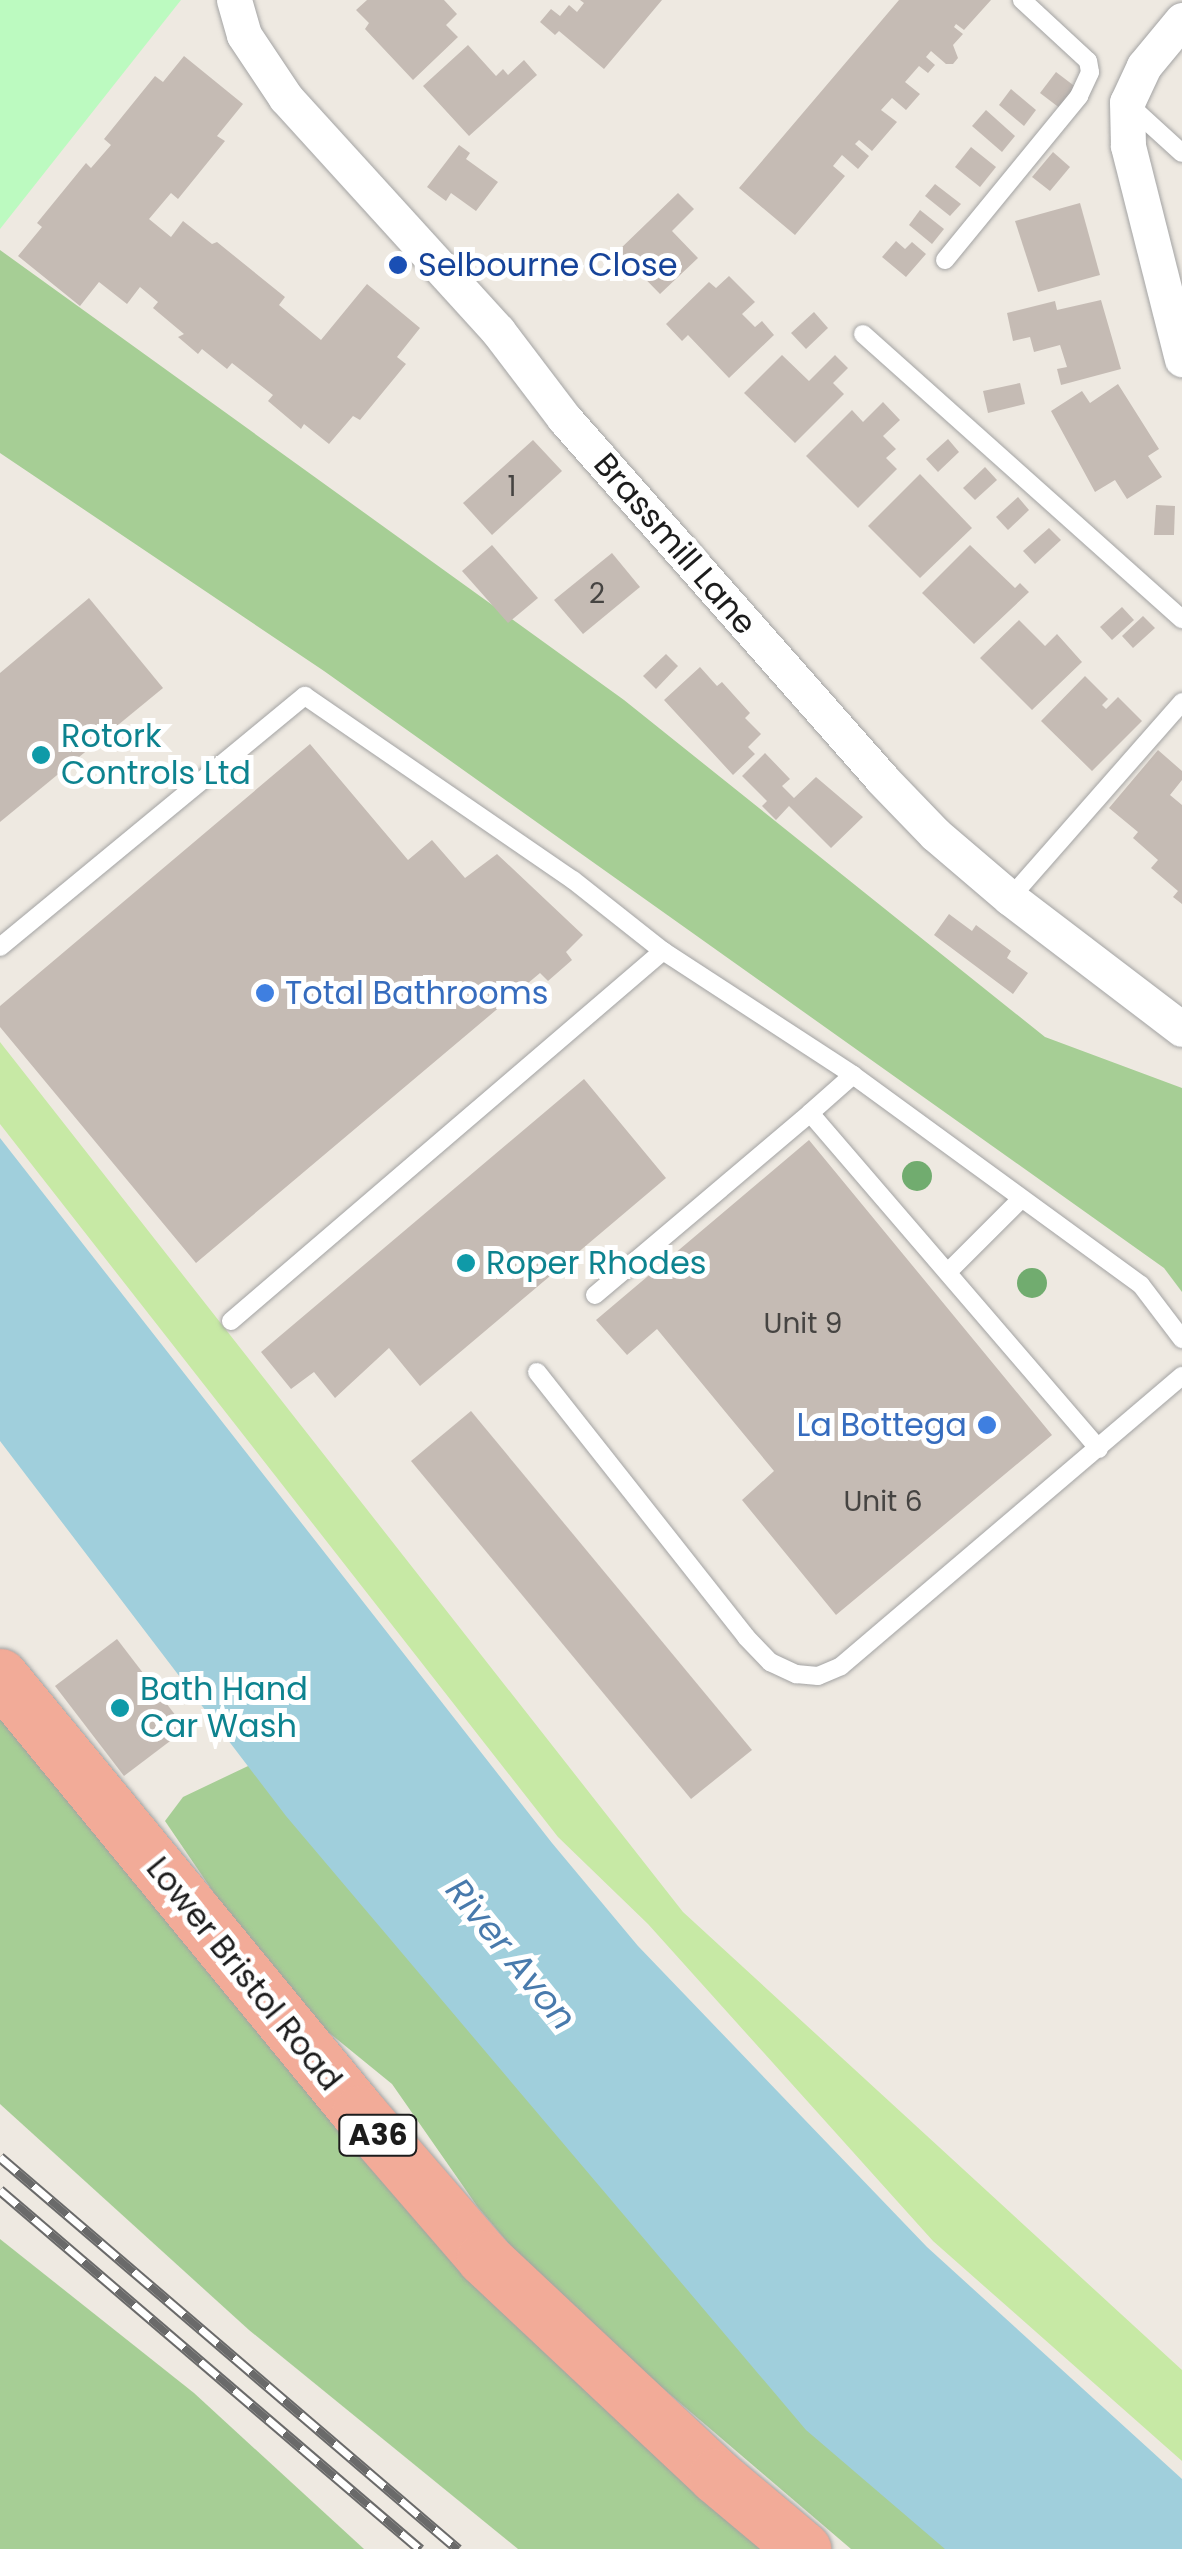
<!DOCTYPE html>
<style>
body{margin:0}
#map{position:relative;width:1182px;height:2549px;overflow:hidden;background:#eee9e1;font-family:Poppins,sans-serif}
div>[style]{position:absolute}
[style*='--x']{left:calc(var(--x)*1px);top:calc(var(--y)*1px);width:calc(var(--w)*1px);rotate:calc(var(--a)*1deg)}
.grass>*{inset:0;background:#c7e9a5}
.forest>*{inset:0;background:#a6ce95}
.park>*{inset:0;background:#bcfac0}
.water>*{inset:0;background:#a0cfdc}
.building>*{inset:0;background:#c5bbb4}
.roads{filter:drop-shadow(0 0 2px #a3a3a3) drop-shadow(0 0 2px #a3a3a3)}
.service>*{height:18px;margin:-9px;padding:0 9px;transform-origin:9px;border-radius:9px;background:#fff}
.minor>*{height:35px;margin:-17.5px;padding:0 17.5px;transform-origin:17.5px;border-radius:17.5px;background:#fff}
.trunk>*{height:55px;margin:-27.5px;padding:0 27.5px;transform-origin:27.5px;border-radius:27.5px;background:#f2ab98}
.rail>*{height:11px;margin-top:-5.5px;transform-origin:0;background:repeating-linear-gradient(90deg,#fff 0 22px,#6a6a6a 0 44px);box-sizing:border-box;border-block:2px solid #6a6a6a}
.trees>*{width:30px;height:30px;margin:-15px;border-radius:50%;background:#71ac6f}
.dots>*{width:28px;height:28px;translate:-50% -50%;box-sizing:border-box;border:5px solid #fff;border-radius:50%}
span{translate:-50% -50%;white-space:nowrap;text-align:center;line-height:1.15;-webkit-text-stroke:10px #fff;paint-order:stroke}
.number-label{font-size:28px;color:#464442}
.number-label span{-webkit-text-stroke-width:0}
.shield-label span{padding:2px 8px;background:#fff;border:2px solid;border-radius:8px;-webkit-text-stroke-width:0}
.shield-label{font-size:30px;color:#1c1c1c;font-weight:700}
.transit-label{font-size:32px;color:#164399}
.left{translate:0 -50%;text-align:left}
.street-label{font-size:32px;color:#1c1c1c}
.culture-label{font-size:32px;color:#0d838f}
.shop-label{font-size:32px;color:#366cbe}
.right{translate:-100% -50%;text-align:right}
.water-label{font-size:35px;color:#487aac;font-style:italic}
</style>
<div id="map">
<div class="grass">
<i style="clip-path:polygon(0 1042px,683px 1912px,1182px 2370px,1182px 2461px,933px 2241px,648px 1924px,558px 1837px,0 1124px)"></i>
</div>
<div class="forest">
<i style="clip-path:polygon(0 250px,624px 700px,1045px 1037px,1182px 1088px,1182px 1292px,1164px 1268px,324px 671px,0 453px)"></i>
<i style="clip-path:polygon(0 1709px,772px 2549px,518px 2549px,249px 2330px,0 2104px)"></i>
<i style="clip-path:polygon(271px 1755px,997px 2549px,851px 2549px,548px 2290px,477px 2206px,392px 2084px,284px 1996px,165px 1821px,183px 1797px)"></i>
<i style="clip-path:polygon(0 2239px,194px 2393px,364px 2549px,0 2549px)"></i>
</div>
<div class="park">
<i style="clip-path:polygon(0 0,181px 0,0 229px)"></i>
</div>
<div class="water">
<i style="clip-path:polygon(0 1138px,552px 1843px,638px 1946px,927px 2247px,1182px 2479px,1182px 2549px,945px 2549px,806px 2430px,286px 1816px,0 1441px)"></i>
</div>
<div class="building">
<i style="clip-path:polygon(367px 0,444px 0,457px 14px,446px 25px,458px 37px,413px 80px,365px 29px,369px 23px,356px 10px)"></i>
<i style="clip-path:polygon(580px 0,662px 0,604px 69px,559px 31px,555px 35px,540px 22px,551px 9px,560px 16px,569px 5px,577px 12px,584px 3px)"></i>
<i style="clip-path:polygon(899px 0,991px 0,964px 30px,956px 24px,954px 27px,963px 34px,953px 45px,958px 58px,953px 64px,946px 64px,931px 51px,926px 57px,935px 65px,928px 73px,919px 66px,905px 82px,920px 94px,906px 110px,892px 98px,881px 110px,897px 122px,872px 151px,859px 140px,855px 144px,869px 156px,858px 169px,842px 155px,833px 166px,845px 176px,795px 235px,739px 188px)"></i>
<i style="clip-path:polygon(468px 45px,496px 76px,503px 69px,508px 75px,524px 60px,537px 75px,469px 136px,423px 86px)"></i>
<i style="clip-path:polygon(184px 56px,243px 104px,217px 136px,225px 141px,178px 199px,171px 193px,149px 219px,171px 237px,183px 221px,212px 244px,217px 242px,285px 297px,279px 305px,321px 340px,367px 284px,420px 328px,397px 357px,406px 364px,360px 420px,353px 416px,329px 444px,304px 424px,301px 429px,268px 401px,273px 395px,232px 363px,227px 369px,202px 349px,198px 354px,178px 337px,184px 334px,153px 308px,158px 302px,140px 287px,127px 304px,99px 282px,80px 306px,18px 256px,42px 227px,37px 223px,86px 163px,91px 168px,111px 145px,104px 139px,155px 76px,163px 82px)"></i>
<i style="clip-path:polygon(1056px 72px,1077px 88px,1061px 109px,1040px 93px)"></i>
<i style="clip-path:polygon(1011px 89px,1036px 110px,1024px 126px,999px 105px)"></i>
<i style="clip-path:polygon(986px 110px,1015px 136px,1002px 152px,972px 126px)"></i>
<i style="clip-path:polygon(459px 145px,470px 153px,466px 159px,498px 182px,476px 211px,451px 193px,446px 201px,427px 187px)"></i>
<i style="clip-path:polygon(971px 147px,996px 167px,980px 187px,955px 167px)"></i>
<i style="clip-path:polygon(1053px 152px,1070px 167px,1050px 191px,1032px 177px)"></i>
<i style="clip-path:polygon(935px 184px,961px 204px,950px 216px,925px 196px)"></i>
<i style="clip-path:polygon(678px 193px,694px 209px,672px 231px,698px 258px,660px 294px,618px 251px)"></i>
<i style="clip-path:polygon(1080px 203px,1100px 275px,1038px 292px,1015px 221px)"></i>
<i style="clip-path:polygon(920px 210px,944px 229px,932px 244px,909px 225px)"></i>
<i style="clip-path:polygon(896px 241px,905px 249px,912px 242px,926px 254px,906px 277px,882px 257px)"></i>
<i style="clip-path:polygon(729px 276px,755px 302px,742px 314px,755px 327px,762px 321px,774px 335px,729px 378px,688px 335px,682px 341px,666px 324px,709px 282px,716px 288px)"></i>
<i style="clip-path:polygon(1101px 300px,1121px 369px,1061px 385px,1057px 369px,1067px 367px,1060px 345px,1034px 352px,1030px 337px,1013px 341px,1007px 313px,1055px 301px,1057px 310px)"></i>
<i style="clip-path:polygon(814px 312px,828px 328px,806px 349px,791px 333px)"></i>
<i style="clip-path:polygon(782px 355px,809px 381px,835px 355px,848px 368px,833px 383px,844px 394px,795px 443px,744px 393px)"></i>
<i style="clip-path:polygon(1020px 383px,1025px 404px,988px 413px,983px 391px)"></i>
<i style="clip-path:polygon(1118px 384px,1159px 449px,1148px 456px,1162px 477px,1127px 499px,1115px 480px,1095px 492px,1051px 411px,1082px 391px,1090px 403px)"></i>
<i style="clip-path:polygon(883px 402px,900px 420px,883px 436px,896px 449px,886px 458px,897px 469px,858px 508px,806px 456px,852px 410px,863px 422px)"></i>
<i style="clip-path:polygon(948px 439px,959px 452px,938px 472px,926px 459px)"></i>
<i style="clip-path:polygon(533px 440px,562px 471px,492px 535px,463px 503px)"></i>
<i style="clip-path:polygon(985px 467px,997px 480px,975px 500px,963px 488px)"></i>
<i style="clip-path:polygon(920px 474px,972px 528px,920px 578px,868px 526px)"></i>
<i style="clip-path:polygon(1018px 497px,1029px 510px,1008px 530px,996px 517px)"></i>
<i style="clip-path:polygon(1156px 505px,1175px 506px,1174px 535px,1154px 535px)"></i>
<i style="clip-path:polygon(1049px 528px,1061px 540px,1035px 564px,1023px 551px)"></i>
<i style="clip-path:polygon(492px 545px,538px 598px,508px 623px,462px 571px)"></i>
<i style="clip-path:polygon(970px 545px,1015px 588px,1020px 583px,1029px 592px,974px 644px,922px 593px)"></i>
<i style="clip-path:polygon(612px 553px,640px 587px,583px 634px,554px 600px)"></i>
<i style="clip-path:polygon(89px 598px,163px 688px,0 822px,0 673px)"></i>
<i style="clip-path:polygon(1122px 607px,1134px 620px,1112px 640px,1100px 627px)"></i>
<i style="clip-path:polygon(1143px 616px,1155px 628px,1133px 648px,1122px 636px)"></i>
<i style="clip-path:polygon(1019px 620px,1045px 646px,1057px 634px,1082px 662px,1032px 710px,980px 658px)"></i>
<i style="clip-path:polygon(666px 654px,678px 666px,656px 689px,643px 676px)"></i>
<i style="clip-path:polygon(700px 667px,717px 686px,722px 682px,750px 713px,745px 718px,761px 734px,748px 747px,755px 754px,733px 775px,664px 700px)"></i>
<i style="clip-path:polygon(1085px 676px,1108px 699px,1102px 705px,1106px 709px,1118px 697px,1142px 721px,1092px 771px,1041px 721px)"></i>
<i style="clip-path:polygon(310px 744px,408px 860px,432px 840px,465px 878px,497px 854px,583px 935px,566px 952px,572px 960px,548px 981px,540px 973px,196px 1263px,0 1027px,0 1006px)"></i>
<i style="clip-path:polygon(1158px 750px,1182px 771px,1182px 780px,1170px 795px,1182px 805px,1182px 904px,1173px 897px,1178px 891px,1151px 868px,1158px 860px,1133px 838px,1138px 832px,1109px 808px)"></i>
<i style="clip-path:polygon(765px 753px,790px 779px,782px 786px,794px 798px,816px 777px,863px 817px,831px 848px,789px 806px,776px 820px,762px 806px,767px 801px,742px 776px)"></i>
<i style="clip-path:polygon(949px 914px,972px 931px,976px 925px,1011px 951px,1007px 958px,1028px 973px,1013px 994px,934px 935px)"></i>
<i style="clip-path:polygon(584px 1079px,666px 1178px,420px 1386px,389px 1348px,335px 1398px,314px 1372px,291px 1389px,261px 1352px)"></i>
<i style="clip-path:polygon(809px 1140px,1052px 1435px,836px 1615px,742px 1500px,774px 1471px,657px 1329px,627px 1355px,596px 1320px)"></i>
<i style="clip-path:polygon(471px 1411px,752px 1750px,691px 1799px,411px 1461px)"></i>
<i style="clip-path:polygon(117px 1639px,186px 1729px,124px 1776px,55px 1686px)"></i>
</div>
<div class="roads">
<div class="service">
<i style="--x:1127;--y:103;--w:74;--a:42.3"></i>
<i style="--x:945;--y:260;--w:212;--a:-50.7"></i>
<i style="--x:1079;--y:96;--w:26;--a:-65"></i>
<i style="--x:1090;--y:72;--w:11;--a:-100"></i>
<i style="--x:1088;--y:61;--w:90;--a:-137.3"></i>
<i style="--x:863;--y:334;--w:428;--a:41.8"></i>
<i style="--x:1010;--y:898;--w:261;--a:-48.7"></i>
<i style="--x:0;--y:947;--w:395;--a:-39.5"></i>
<i style="--x:305;--y:696;--w:325;--a:34.5"></i>
<i style="--x:573;--y:880;--w:115;--a:38.3"></i>
<i style="--x:663;--y:951;--w:227;--a:33.1"></i>
<i style="--x:853;--y:1075;--w:356;--a:36.1"></i>
<i style="--x:1141;--y:1285;--w:68;--a:52.8"></i>
<i style="--x:853;--y:1075;--w:57;--a:138.5"></i>
<i style="--x:810;--y:1113;--w:443;--a:49.3"></i>
<i style="--x:949;--y:1271;--w:100;--a:-45"></i>
<i style="--x:595;--y:1295;--w:282;--a:-40.2"></i>
<i style="--x:231;--y:1321;--w:569;--a:-40.58"></i>
<i style="--x:537;--y:1372;--w:337;--a:51.7"></i>
<i style="--x:746;--y:1637;--w:35;--a:46"></i>
<i style="--x:770;--y:1662;--w:29;--a:25"></i>
<i style="--x:796;--y:1674;--w:22;--a:5"></i>
<i style="--x:818;--y:1676;--w:25;--a:-23"></i>
<i style="--x:841;--y:1666;--w:448;--a:-40.4"></i>
</div>
<div class="minor">
<i style="--x:234;--y:0;--w:36;--a:74"></i>
<i style="--x:244;--y:35;--w:76;--a:56.3"></i>
<i style="--x:286;--y:98;--w:315;--a:47.7"></i>
<i style="--x:498;--y:331;--w:109;--a:52.8"></i>
<i style="--x:564;--y:418;--w:480;--a:48.6"></i>
<i style="--x:881;--y:778;--w:78;--a:46"></i>
<i style="--x:935;--y:834;--w:99;--a:40.5"></i>
<i style="--x:1010;--y:898;--w:216;--a:37.3"></i>
<i style="--x:1182;--y:20;--w:60;--a:129.6"></i>
<i style="--x:1144;--y:66;--w:40;--a:115"></i>
<i style="--x:1127;--y:102;--w:44;--a:88.7"></i>
<i style="--x:1128;--y:146;--w:220;--a:75.8"></i>
</div>
<div class="trunk">
<i style="--x:0;--y:1676;--w:566;--a:50.6"></i>
<i style="--x:359;--y:2113;--w:191;--a:49.2"></i>
<i style="--x:484;--y:2258;--w:318;--a:43.2"></i>
<i style="--x:716;--y:2476;--w:114;--a:40"></i>
</div>
</div>
<div class="rail">
<i style="--x:0;--y:2157;--w:603;--a:40.56"></i>
<i style="--x:0;--y:2190;--w:553;--a:40.52"></i>
</div>
<div class="trees">
<i style="left:917px;top:1176px"></i>
<i style="left:1032px;top:1283px"></i>
</div>
<div class="dots">
<i style="left:398px;top:265px;background:#1a4fb4"></i>
<i style="left:41px;top:755px;background:#0f9aa8"></i>
<i style="left:265px;top:993px;background:#3f7fe0"></i>
<i style="left:466px;top:1263px;background:#0f9aa8"></i>
<i style="left:987px;top:1425px;background:#3f7fe0"></i>
<i style="left:120px;top:1708px;background:#0f9aa8"></i>
</div>
<div class="number-label">
<span style="left:512px;top:487px">1</span>
<span style="left:597px;top:594px">2</span>
<span style="left:803px;top:1324px">Unit 9</span>
<span style="left:883px;top:1502px">Unit 6</span>
</div>
<div class="shield-label">
<span style="left:378px;top:2135px">A36</span>
</div>
<div class="transit-label">
<span class="left" style="left:418px;top:265px">Selbourne Close</span>
</div>
<div class="street-label">
<span style="left:675px;top:544px;rotate:49deg">Brassmill Lane</span>
<span style="left:244px;top:1974px;rotate:51deg">Lower Bristol Road</span>
</div>
<div class="culture-label">
<span class="left" style="left:61px;top:755px">Rotork<br>Controls Ltd</span>
<span class="left" style="left:486px;top:1263px">Roper Rhodes</span>
<span class="left" style="left:140px;top:1708px">Bath Hand<br>Car Wash</span>
</div>
<div class="shop-label">
<span class="left" style="left:285px;top:993px">Total Bathrooms</span>
<span class="right" style="left:967px;top:1425px">La Bottega</span>
</div>
<div class="water-label">
<span style="left:511px;top:1954px;rotate:51deg">River Avon</span>
</div>
</div>
